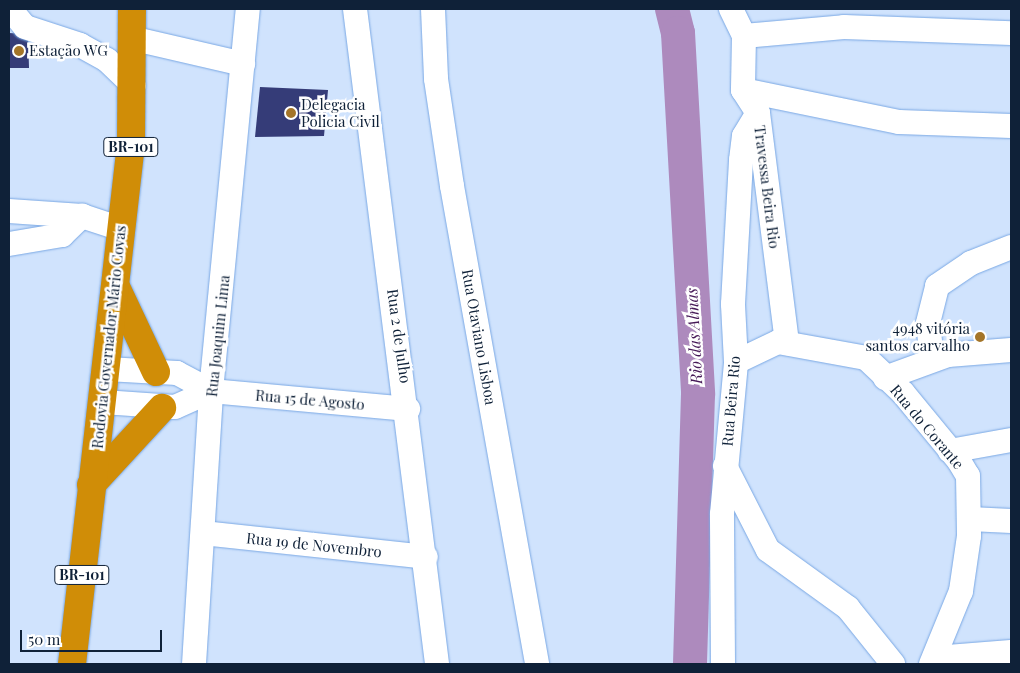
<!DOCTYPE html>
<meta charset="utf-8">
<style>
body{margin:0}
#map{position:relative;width:1020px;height:673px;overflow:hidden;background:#d0e3fd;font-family:"Playfair Display",serif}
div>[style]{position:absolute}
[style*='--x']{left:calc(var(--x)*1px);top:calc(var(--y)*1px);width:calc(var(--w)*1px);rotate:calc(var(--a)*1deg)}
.river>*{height:34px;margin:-17px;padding:0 17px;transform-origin:17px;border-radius:17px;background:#ad8abd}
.building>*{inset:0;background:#353c78}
.roads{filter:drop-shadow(0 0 1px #7aa8e4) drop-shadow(0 0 1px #7aa8e4)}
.minor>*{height:24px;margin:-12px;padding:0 12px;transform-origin:12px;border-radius:12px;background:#fff}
.highway>*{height:28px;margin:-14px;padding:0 14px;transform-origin:14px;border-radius:14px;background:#d08d07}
.dots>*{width:14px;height:14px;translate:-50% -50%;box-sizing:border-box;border:2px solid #fff;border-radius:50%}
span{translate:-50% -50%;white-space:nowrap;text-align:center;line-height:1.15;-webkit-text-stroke:5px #fff;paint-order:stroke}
.shield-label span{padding:1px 4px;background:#fff;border:1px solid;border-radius:4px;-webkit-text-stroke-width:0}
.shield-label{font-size:14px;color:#0f2138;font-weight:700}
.poi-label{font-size:15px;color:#0f2138}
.left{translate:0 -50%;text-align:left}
.right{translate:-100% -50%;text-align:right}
.street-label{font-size:15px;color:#0f2138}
.water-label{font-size:16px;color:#471a58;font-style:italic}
.frame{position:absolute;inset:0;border:10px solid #0f2138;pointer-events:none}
.scale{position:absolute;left:20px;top:630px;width:142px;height:22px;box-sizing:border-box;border:2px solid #0f2138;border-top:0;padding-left:6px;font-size:15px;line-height:18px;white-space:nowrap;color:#0f2138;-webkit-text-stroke:4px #fff;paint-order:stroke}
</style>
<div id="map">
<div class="river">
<i style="--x:672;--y:9;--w:25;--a:76"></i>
<i style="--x:678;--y:33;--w:362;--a:86.8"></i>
<i style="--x:698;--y:394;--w:270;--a:91.7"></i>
</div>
<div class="building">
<i style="clip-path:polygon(9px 33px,28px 34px,29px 68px,9px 68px)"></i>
<i style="clip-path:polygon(260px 87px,328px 90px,324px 136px,255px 137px)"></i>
</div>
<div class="roads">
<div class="minor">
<i style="--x:10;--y:9;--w:23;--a:50"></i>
<i style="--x:25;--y:27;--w:58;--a:18.1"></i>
<i style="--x:80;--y:45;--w:31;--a:29"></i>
<i style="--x:107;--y:60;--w:37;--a:44"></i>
<i style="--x:355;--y:9;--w:660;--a:82.86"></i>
<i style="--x:433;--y:9;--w:70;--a:87.5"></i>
<i style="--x:436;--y:79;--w:108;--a:81.5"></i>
<i style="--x:452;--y:186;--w:485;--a:79.9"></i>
<i style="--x:731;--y:9;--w:30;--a:64"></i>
<i style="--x:744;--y:36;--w:54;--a:91.1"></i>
<i style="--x:743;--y:90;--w:27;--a:57"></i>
<i style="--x:758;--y:113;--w:232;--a:82.8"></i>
<i style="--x:744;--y:36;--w:100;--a:-5.1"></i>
<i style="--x:844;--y:27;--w:167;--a:2.1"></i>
<i style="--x:135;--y:39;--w:111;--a:13"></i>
<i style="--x:743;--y:90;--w:159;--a:11.6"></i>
<i style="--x:899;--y:122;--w:112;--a:2"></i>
<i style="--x:9;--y:211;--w:73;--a:3.9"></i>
<i style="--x:82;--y:216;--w:41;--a:18.4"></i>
<i style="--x:9;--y:244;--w:54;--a:-9.6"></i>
<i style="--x:62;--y:235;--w:28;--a:-44"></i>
<i style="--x:932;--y:360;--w:37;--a:-96"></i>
<i style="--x:928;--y:323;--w:38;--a:-76"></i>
<i style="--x:937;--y:286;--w:41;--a:-34.1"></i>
<i style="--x:971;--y:263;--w:43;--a:-21.8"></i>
<i style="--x:736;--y:362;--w:47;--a:-25.5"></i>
<i style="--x:778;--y:342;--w:89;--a:10.3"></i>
<i style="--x:866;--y:358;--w:51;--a:43.4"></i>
<i style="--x:903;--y:393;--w:88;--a:50.5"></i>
<i style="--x:959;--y:461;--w:17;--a:59"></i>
<i style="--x:968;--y:476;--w:60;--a:89"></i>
<i style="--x:969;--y:536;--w:56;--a:98.3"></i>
<i style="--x:961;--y:591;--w:79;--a:112.3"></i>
<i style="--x:107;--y:369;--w:70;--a:3.3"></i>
<i style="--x:177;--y:373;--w:38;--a:28"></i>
<i style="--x:211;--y:391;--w:198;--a:5.2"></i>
<i style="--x:885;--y:378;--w:67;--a:-20.1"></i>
<i style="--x:948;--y:355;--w:63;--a:-4.5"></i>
<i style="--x:103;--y:402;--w:72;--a:4"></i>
<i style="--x:175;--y:407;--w:39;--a:-24"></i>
<i style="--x:950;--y:451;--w:62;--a:-10.2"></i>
<i style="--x:725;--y:466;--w:94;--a:62.9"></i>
<i style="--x:768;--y:550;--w:99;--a:35.9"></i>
<i style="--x:848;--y:608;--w:72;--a:51.2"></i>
<i style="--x:970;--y:519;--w:41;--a:2.8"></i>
<i style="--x:203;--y:533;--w:224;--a:6.1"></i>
<i style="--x:935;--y:658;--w:76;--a:-4.5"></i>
<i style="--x:194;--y:664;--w:274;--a:-86.4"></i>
<i style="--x:211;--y:391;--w:384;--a:-84.5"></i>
<i style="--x:723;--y:664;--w:150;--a:-90.4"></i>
<i style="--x:722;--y:514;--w:153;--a:-84.7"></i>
<i style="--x:736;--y:362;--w:58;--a:-93"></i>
<i style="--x:733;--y:304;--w:144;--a:-86.8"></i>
<i style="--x:741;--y:160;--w:24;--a:-83"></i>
<i style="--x:744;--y:136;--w:27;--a:-59"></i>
</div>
<div class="highway">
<i style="--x:116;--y:287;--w:94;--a:64.8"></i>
<i style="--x:91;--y:485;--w:105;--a:-47.3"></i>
<i style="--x:72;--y:664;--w:523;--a:-83.53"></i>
<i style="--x:131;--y:144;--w:135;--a:-89.6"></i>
</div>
</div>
<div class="dots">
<i style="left:19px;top:51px;background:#a47529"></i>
<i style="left:291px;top:113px;background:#a47529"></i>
<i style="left:980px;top:337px;background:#a47529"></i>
</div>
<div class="shield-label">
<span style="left:131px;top:147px">BR-101</span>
<span style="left:82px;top:575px">BR-101</span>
</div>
<div class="poi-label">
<span class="left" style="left:29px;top:51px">Estação WG</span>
<span class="left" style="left:301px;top:113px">Delegacia<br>Policia Civil</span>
<span class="right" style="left:970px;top:337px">4948 vitória<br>santos carvalho</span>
</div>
<div class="street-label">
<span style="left:767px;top:187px;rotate:83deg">Travessa Beira Rio</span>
<span style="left:218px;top:336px;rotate:-84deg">Rua Joaquim Lima</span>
<span style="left:399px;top:336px;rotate:82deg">Rua 2 de Julho</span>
<span style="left:109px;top:337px;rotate:-84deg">Rodovia Governador Mário Covas</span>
<span style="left:479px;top:337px;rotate:80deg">Rua Otaviano Lisboa</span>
<span style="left:310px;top:400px;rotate:5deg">Rua 15 de Agosto</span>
<span style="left:731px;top:401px;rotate:-85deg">Rua Beira Rio</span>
<span style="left:927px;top:427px;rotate:50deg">Rua do Corante</span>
<span style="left:314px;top:545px;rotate:6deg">Rua 19 de Novembro</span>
</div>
<div class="water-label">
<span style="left:694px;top:336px;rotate:-93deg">Rio das Almas</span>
</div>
<div class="frame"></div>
<div class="scale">50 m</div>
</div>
